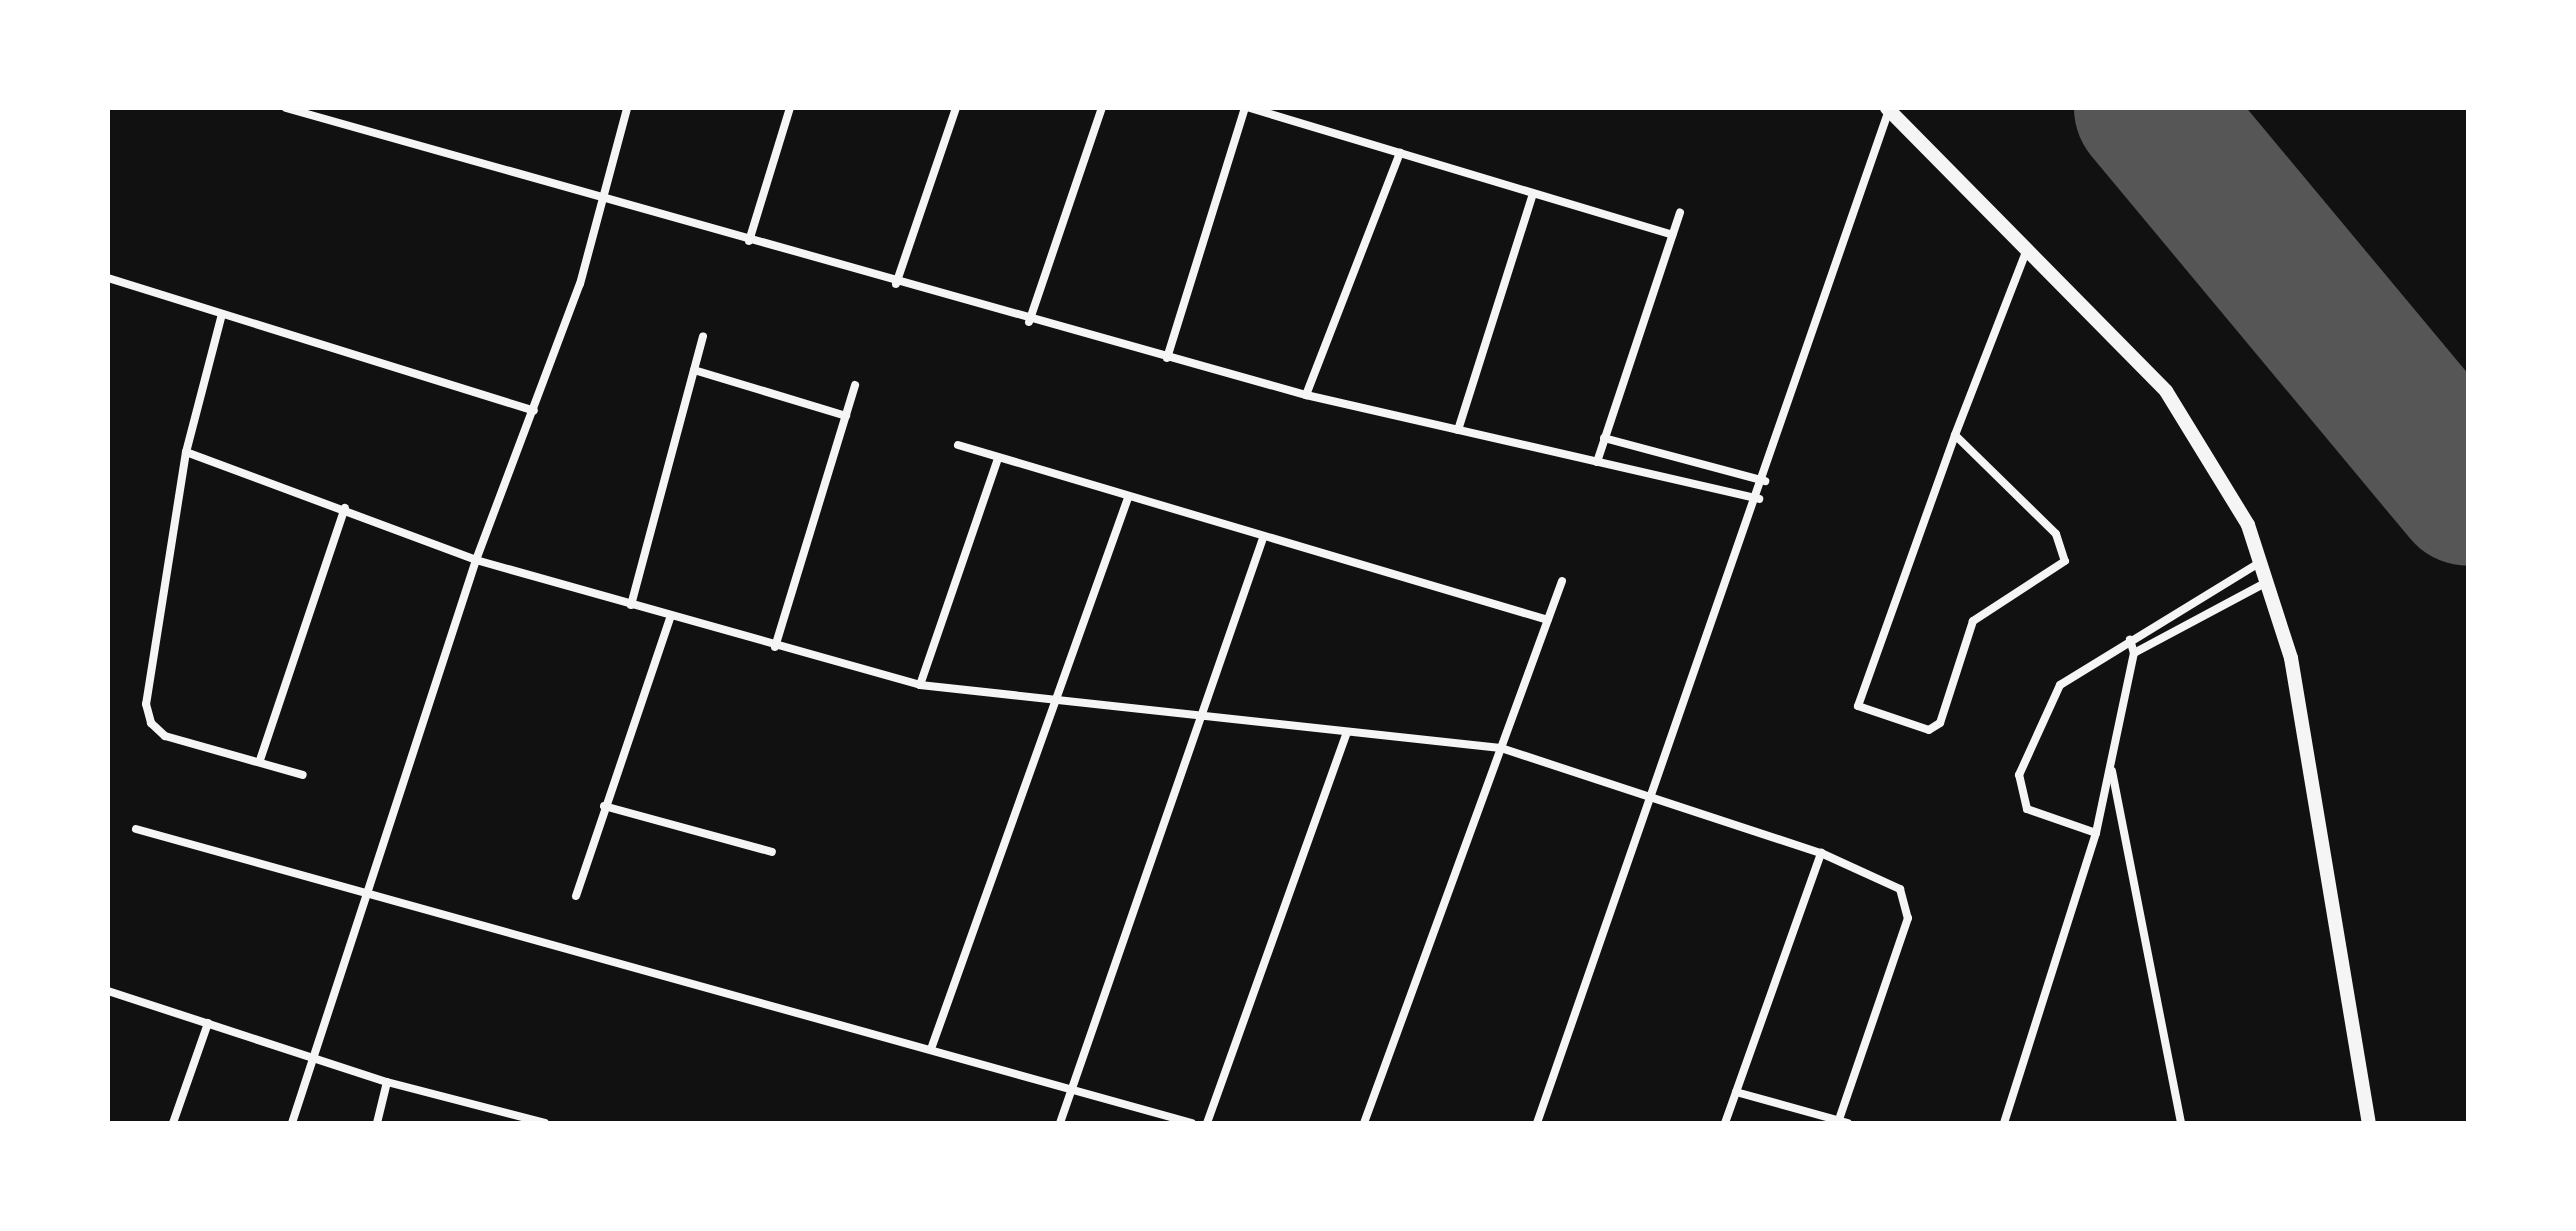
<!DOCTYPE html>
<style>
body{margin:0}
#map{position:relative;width:2576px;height:1231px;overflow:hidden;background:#111;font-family:Barlow,sans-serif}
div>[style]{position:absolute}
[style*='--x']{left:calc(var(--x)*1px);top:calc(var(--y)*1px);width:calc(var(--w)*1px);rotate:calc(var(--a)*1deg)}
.taxiway>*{height:60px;margin:-30px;padding:0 30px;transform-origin:30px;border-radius:30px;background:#565656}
.runway>*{height:150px;margin:-75px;padding:0 75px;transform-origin:75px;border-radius:75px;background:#565656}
.minor>*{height:8px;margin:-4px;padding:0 4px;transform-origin:4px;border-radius:4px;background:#f5f5f5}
.tertiary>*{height:14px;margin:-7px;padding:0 7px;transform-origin:7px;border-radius:7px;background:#f5f5f5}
span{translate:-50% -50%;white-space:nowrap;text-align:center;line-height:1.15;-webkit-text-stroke:8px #fff;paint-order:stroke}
.frame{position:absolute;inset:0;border:110px solid #fff;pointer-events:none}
</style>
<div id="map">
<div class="taxiway">
<i style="--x:2151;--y:110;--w:10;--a:-11"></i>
</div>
<div class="runway">
<i style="--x:2149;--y:108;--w:498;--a:50.2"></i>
</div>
<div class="minor">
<i style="--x:286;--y:108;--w:1060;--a:15.72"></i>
<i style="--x:1306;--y:395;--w:465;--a:12.9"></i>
<i style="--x:1250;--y:108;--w:441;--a:16.7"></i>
<i style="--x:749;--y:241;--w:139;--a:-72.9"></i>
<i style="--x:108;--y:278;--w:446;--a:17.3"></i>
<i style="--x:896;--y:284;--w:186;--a:-71.2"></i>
<i style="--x:222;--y:314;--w:143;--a:104.6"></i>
<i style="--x:186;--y:452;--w:255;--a:99"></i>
<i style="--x:146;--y:704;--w:20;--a:75"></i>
<i style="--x:151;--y:723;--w:19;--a:43"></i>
<i style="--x:165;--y:736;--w:143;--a:15.8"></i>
<i style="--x:1029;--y:322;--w:226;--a:-71.2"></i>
<i style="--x:1167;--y:358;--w:262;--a:-72.7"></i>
<i style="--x:694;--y:370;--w:159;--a:16.8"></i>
<i style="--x:1306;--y:395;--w:260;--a:-68.8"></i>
<i style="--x:1458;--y:430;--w:248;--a:-72.4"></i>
<i style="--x:1955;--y:435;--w:141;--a:44.4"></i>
<i style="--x:2056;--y:534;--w:28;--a:72"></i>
<i style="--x:2065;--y:561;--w:110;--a:146.9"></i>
<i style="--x:1973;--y:621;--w:107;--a:107.9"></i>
<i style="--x:1940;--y:723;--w:13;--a:148"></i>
<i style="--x:1929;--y:730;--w:75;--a:-161.3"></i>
<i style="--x:1858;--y:706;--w:288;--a:-70.3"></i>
<i style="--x:1955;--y:435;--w:196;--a:-68.8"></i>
<i style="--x:1604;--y:438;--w:167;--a:15"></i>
<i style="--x:958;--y:445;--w:615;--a:16.52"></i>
<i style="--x:186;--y:452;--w:309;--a:20.4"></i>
<i style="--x:476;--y:560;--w:461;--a:15.7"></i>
<i style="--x:920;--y:685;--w:584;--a:6.19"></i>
<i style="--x:1501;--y:748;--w:337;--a:18.2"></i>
<i style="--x:1821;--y:853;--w:87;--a:24.5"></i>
<i style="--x:1900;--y:889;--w:30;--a:75"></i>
<i style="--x:1908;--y:918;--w:213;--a:108.9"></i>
<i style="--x:1597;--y:462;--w:263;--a:-71.6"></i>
<i style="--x:631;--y:605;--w:278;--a:-75"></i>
<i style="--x:775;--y:647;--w:274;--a:-73"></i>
<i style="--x:2134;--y:653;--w:151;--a:-28.1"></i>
<i style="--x:920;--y:685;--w:239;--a:-71"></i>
<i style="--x:260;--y:760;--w:266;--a:-71.4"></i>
<i style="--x:2112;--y:771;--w:359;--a:78.9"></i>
<i style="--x:604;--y:806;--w:174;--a:15.3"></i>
<i style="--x:136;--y:829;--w:1096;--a:15.56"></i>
<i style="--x:2096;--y:833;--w:73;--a:-160.8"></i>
<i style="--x:2027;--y:809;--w:35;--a:-103"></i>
<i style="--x:2019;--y:775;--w:99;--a:-65.5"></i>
<i style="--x:2060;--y:685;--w:236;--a:-31.5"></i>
<i style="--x:576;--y:896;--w:296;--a:-71.3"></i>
<i style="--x:108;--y:991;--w:293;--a:18.1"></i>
<i style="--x:387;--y:1082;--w:163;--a:14.5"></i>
<i style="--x:931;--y:1049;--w:585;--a:-70.33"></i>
<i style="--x:1736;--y:1092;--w:116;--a:15.5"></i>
<i style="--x:173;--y:1123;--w:106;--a:-70.7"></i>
<i style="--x:292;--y:1123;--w:592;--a:-71.9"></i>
<i style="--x:476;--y:560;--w:295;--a:-69.4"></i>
<i style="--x:580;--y:284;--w:182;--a:-75"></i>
<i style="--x:377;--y:1123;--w:42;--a:-76.3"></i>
<i style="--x:1060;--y:1123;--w:619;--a:-70.86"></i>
<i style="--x:1207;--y:1123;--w:415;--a:-70.3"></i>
<i style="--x:1364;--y:1123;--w:577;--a:-69.93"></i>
<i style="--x:1537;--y:1123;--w:1072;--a:-70.84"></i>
<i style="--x:1725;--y:1123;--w:287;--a:-70.4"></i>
<i style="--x:2004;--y:1123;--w:304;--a:-72.4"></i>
<i style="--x:2096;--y:833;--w:184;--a:-78.1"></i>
<i style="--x:2134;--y:653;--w:14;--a:-107"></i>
</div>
<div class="tertiary">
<i style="--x:1887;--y:108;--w:397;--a:45.4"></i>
<i style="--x:2166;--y:391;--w:157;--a:58.5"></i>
<i style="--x:2248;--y:525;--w:140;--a:72.1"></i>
<i style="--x:2291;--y:658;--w:471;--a:80.5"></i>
</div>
<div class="frame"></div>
</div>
